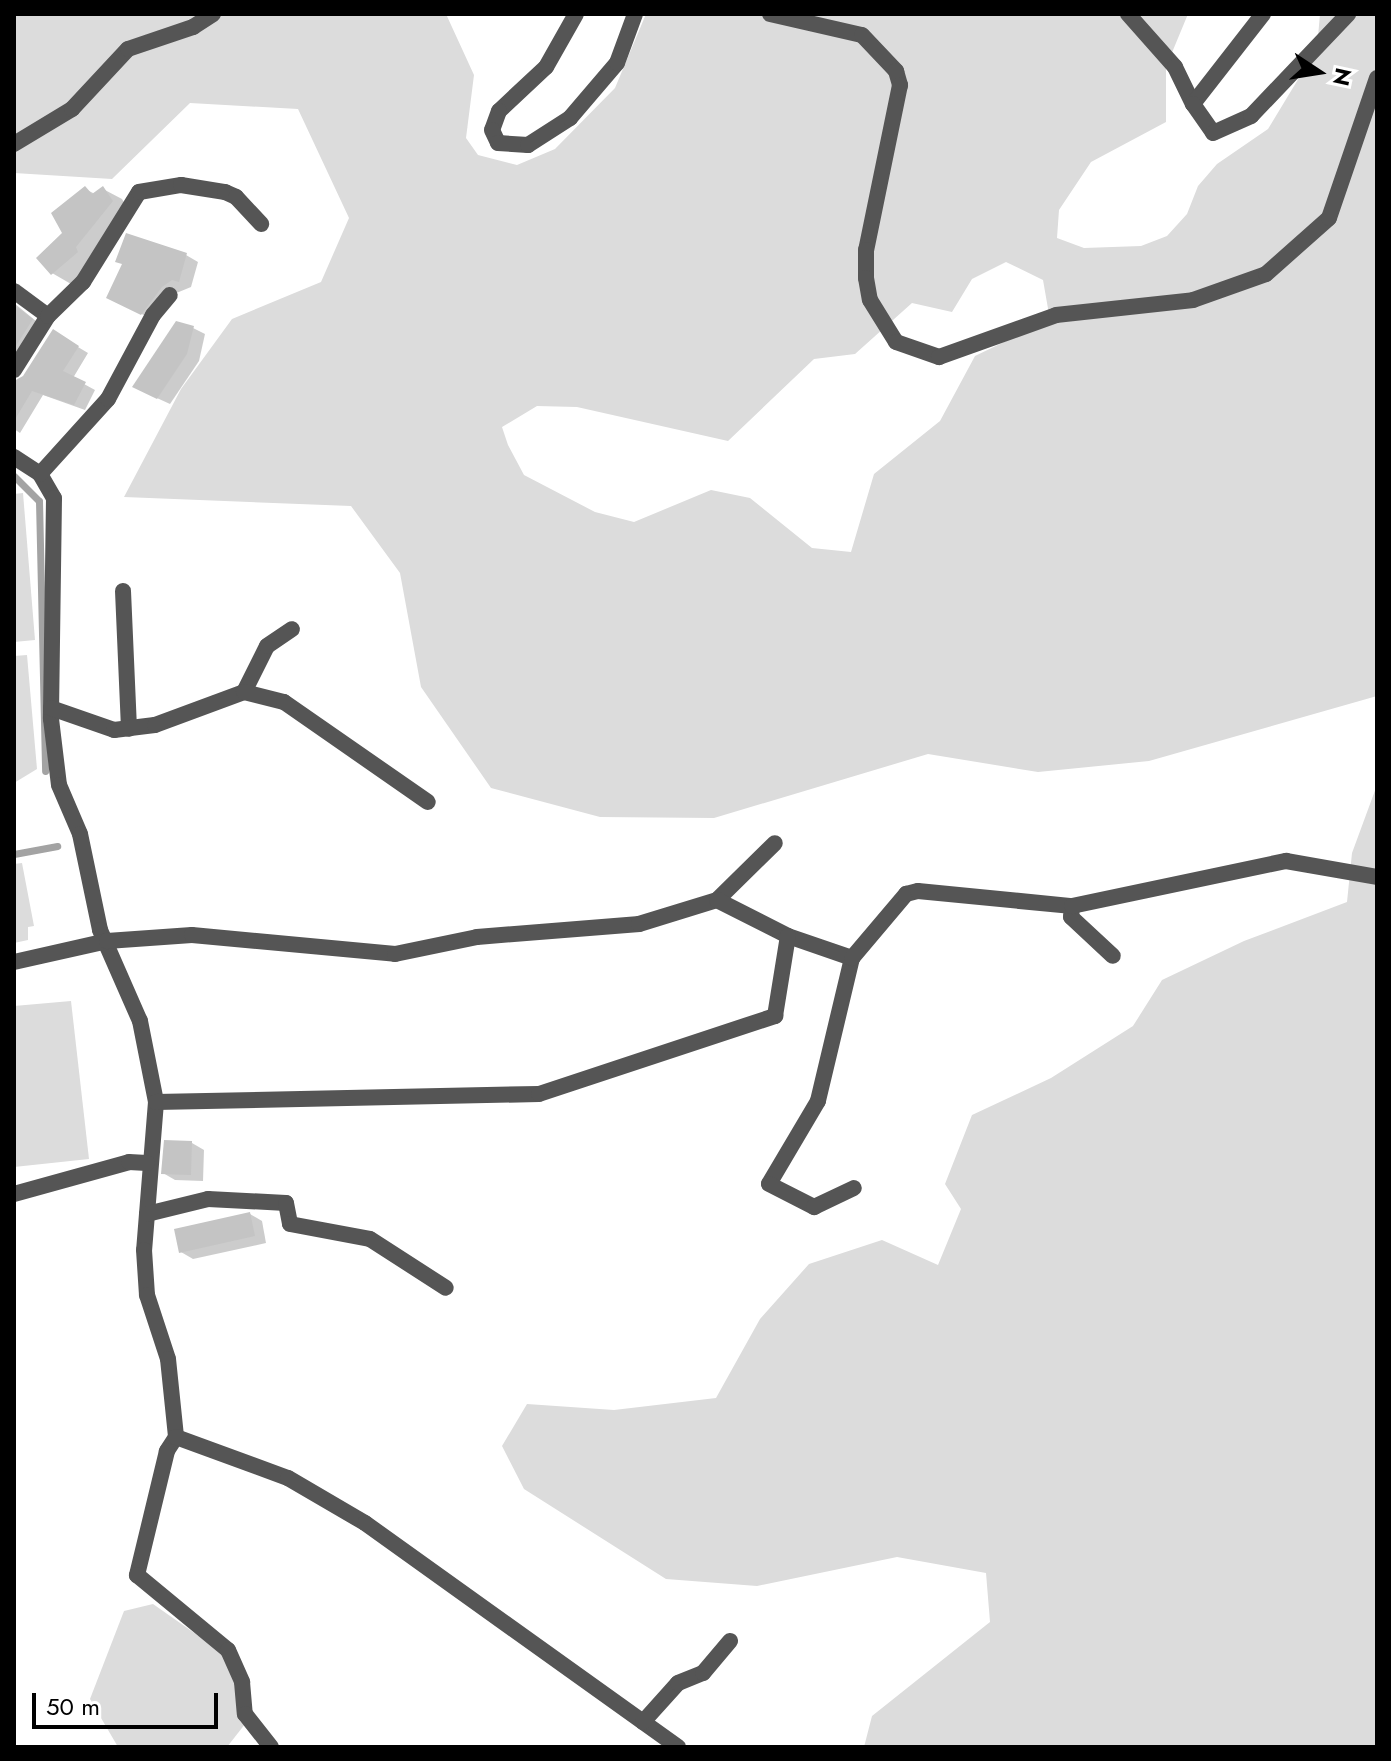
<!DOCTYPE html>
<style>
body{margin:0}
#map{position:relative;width:1391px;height:1761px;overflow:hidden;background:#fff;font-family:Jost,sans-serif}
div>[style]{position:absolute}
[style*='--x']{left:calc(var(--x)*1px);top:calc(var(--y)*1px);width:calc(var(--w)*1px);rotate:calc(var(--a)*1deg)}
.green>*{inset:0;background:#dcdcdc}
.shadow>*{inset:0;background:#0003}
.stream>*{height:7px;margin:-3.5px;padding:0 3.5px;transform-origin:3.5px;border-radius:3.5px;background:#a3a3a3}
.building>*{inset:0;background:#c4c4c4}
.minor>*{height:16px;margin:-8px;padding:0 8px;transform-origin:8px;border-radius:8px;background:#555}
span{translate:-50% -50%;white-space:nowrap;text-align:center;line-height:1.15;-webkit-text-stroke:7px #fff;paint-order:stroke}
.frame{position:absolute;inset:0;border:16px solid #000;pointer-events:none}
.north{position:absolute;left:1279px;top:32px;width:80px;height:80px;-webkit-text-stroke:6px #fff;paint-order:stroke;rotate:102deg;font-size:22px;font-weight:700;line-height:32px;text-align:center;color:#000}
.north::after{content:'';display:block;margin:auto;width:28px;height:36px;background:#000;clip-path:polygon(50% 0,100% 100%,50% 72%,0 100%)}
.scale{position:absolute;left:32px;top:1693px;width:186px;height:36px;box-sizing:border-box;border:4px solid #000;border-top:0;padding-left:10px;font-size:24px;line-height:28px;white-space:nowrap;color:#000;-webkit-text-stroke:6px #fff;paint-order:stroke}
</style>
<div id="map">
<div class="green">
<i style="clip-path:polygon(evenodd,14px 14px,446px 14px,474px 75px,466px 138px,478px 155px,517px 165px,555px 149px,615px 88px,646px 14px,1188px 14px,1166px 67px,1166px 122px,1091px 162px,1059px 210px,1057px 238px,1084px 248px,1141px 246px,1167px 236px,1187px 214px,1198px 186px,1217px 164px,1268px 129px,1317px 48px,1320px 14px,1377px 14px,1377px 696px,1149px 761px,1038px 772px,928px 754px,714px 818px,600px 817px,491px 788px,421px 687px,400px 573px,351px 506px,124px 497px,181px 389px,232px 319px,321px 282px,349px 218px,298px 109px,190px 103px,112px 179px,14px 173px,14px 14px,1006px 262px,1043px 280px,1050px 320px,975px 356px,940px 421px,874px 474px,851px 552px,812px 548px,750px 498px,711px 490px,634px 522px,595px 512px,524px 475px,508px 445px,502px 427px,537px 406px,577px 407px,728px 441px,814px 359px,855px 354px,912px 303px,952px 312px,972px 279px,1006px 262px)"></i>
<i style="clip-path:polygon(23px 493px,35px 640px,14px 642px,14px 494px)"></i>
<i style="clip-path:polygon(27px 655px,37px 769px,14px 783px,14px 656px)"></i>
<i style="clip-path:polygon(1377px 785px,1377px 1747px,864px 1747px,872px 1716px,990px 1622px,986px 1573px,897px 1557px,757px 1586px,666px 1579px,524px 1489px,502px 1446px,527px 1404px,614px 1410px,716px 1398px,760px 1319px,809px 1264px,882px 1240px,938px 1265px,961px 1209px,945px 1184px,972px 1115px,1051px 1078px,1133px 1026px,1162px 980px,1244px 941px,1347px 902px,1352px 853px)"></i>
<i style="clip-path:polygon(22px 863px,34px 926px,28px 927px,28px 940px,14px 943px,14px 864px)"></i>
<i style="clip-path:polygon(71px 1001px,89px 1159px,14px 1167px,14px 1006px)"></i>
<i style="clip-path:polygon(153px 1604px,230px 1658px,249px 1719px,227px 1747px,118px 1747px,90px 1699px,124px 1611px)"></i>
</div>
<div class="shadow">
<i style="clip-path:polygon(85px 189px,95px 194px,103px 189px,122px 199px,130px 213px,96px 262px,71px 284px,52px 273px)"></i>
<i style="clip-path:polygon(186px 255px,198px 262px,191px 287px,174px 294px,154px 320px,121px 304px,123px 264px)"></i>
<i style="clip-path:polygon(14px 303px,42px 326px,14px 370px,14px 383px,24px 378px,53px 332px,88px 353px,73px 378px,95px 390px,85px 410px,43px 395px,20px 433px,14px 429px)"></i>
<i style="clip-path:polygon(193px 328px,205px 334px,199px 361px,170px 404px,146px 393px)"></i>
<i style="clip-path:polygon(192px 1143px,204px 1150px,203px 1181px,175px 1180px,163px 1173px)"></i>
<i style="clip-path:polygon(250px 1214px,262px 1221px,266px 1243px,193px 1259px,181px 1252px)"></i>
</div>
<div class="stream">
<i style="--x:14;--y:476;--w:35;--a:45"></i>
<i style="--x:39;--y:501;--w:270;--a:88.7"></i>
<i style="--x:14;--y:854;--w:44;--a:-10.5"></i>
</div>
<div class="building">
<i style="clip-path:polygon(85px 186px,92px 194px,103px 186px,113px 201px,76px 247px,78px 252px,51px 275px,36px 258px,62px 233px,51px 213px)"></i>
<i style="clip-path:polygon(126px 233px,187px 253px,179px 282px,172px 280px,162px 287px,141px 315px,106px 298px,122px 264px,115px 262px)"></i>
<i style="clip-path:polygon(14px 305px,33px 319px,14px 349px)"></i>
<i style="clip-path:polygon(176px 321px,194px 326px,187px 354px,157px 399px,132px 387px)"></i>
<i style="clip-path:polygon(53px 329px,79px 346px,63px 371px,86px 382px,74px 405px,32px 391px,14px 421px,14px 381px,23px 376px)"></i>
<i style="clip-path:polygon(164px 1140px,192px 1141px,191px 1175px,161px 1174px)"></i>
<i style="clip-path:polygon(250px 1212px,255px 1236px,179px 1253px,174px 1229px)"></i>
</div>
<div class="minor">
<i style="--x:576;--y:14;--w:61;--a:119.5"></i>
<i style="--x:546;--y:67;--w:64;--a:136.9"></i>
<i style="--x:499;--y:111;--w:20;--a:110"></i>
<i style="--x:492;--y:130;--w:14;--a:65"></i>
<i style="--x:498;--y:143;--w:30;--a:4"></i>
<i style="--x:528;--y:145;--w:50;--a:-32.7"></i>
<i style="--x:570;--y:118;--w:72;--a:-49.5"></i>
<i style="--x:617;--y:63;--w:52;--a:-69.8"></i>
<i style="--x:770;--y:14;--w:94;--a:12.9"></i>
<i style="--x:862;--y:35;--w:50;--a:46.6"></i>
<i style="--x:896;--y:71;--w:15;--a:74"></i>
<i style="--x:900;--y:85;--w:168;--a:101.6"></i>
<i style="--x:866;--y:250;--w:28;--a:90"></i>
<i style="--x:866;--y:278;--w:22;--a:80"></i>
<i style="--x:870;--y:300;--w:49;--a:58.2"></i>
<i style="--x:896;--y:342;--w:46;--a:19.2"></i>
<i style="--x:939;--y:357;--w:124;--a:-19.7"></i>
<i style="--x:1056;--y:315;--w:138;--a:-6.2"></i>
<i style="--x:1193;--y:300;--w:77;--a:-19.6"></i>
<i style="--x:1266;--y:274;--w:84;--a:-41.6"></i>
<i style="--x:1329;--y:218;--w:148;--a:-71.1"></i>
<i style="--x:1128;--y:14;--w:71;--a:48.4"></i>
<i style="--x:1175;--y:67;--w:41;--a:64.1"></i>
<i style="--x:1263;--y:14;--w:114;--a:127.9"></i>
<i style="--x:1193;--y:104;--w:35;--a:55"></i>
<i style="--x:1213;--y:133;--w:42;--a:-24.1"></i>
<i style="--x:1251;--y:116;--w:141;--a:-46.4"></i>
<i style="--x:14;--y:144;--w:68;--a:-31.1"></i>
<i style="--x:72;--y:109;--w:82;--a:-47"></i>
<i style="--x:128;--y:49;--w:69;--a:-18.7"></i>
<i style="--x:193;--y:27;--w:24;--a:-33"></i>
<i style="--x:14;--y:291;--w:42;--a:36.3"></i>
<i style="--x:14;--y:370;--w:64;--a:-57.8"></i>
<i style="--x:48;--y:316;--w:49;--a:-44.2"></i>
<i style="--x:83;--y:282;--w:106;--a:-58.1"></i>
<i style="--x:139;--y:192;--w:43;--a:-9.5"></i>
<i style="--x:181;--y:185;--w:45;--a:9"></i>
<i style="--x:225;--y:192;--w:12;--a:24"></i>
<i style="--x:236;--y:197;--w:37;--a:47"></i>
<i style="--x:14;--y:457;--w:31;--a:33"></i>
<i style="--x:40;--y:474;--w:28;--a:60"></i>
<i style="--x:54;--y:498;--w:221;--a:90.8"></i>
<i style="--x:51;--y:719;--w:66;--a:83.1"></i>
<i style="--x:59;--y:785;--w:53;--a:66.8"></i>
<i style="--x:80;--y:834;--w:98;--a:78.2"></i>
<i style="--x:100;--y:930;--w:99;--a:66.3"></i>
<i style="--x:140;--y:1021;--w:83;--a:78.8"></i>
<i style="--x:156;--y:1102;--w:148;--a:94.6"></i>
<i style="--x:144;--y:1250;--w:45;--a:86.2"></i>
<i style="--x:147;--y:1295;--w:67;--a:71.8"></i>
<i style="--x:168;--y:1359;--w:78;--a:84.1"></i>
<i style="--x:176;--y:1437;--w:17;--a:123"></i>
<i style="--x:167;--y:1451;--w:128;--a:103.6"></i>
<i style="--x:137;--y:1575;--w:118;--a:39.5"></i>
<i style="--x:228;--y:1650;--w:35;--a:66"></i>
<i style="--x:242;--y:1682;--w:32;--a:85"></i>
<i style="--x:245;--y:1714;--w:42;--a:51.8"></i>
<i style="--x:40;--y:474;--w:101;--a:-47.8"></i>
<i style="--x:108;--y:399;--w:95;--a:-61.8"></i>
<i style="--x:153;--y:315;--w:26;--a:-50"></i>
<i style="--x:123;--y:591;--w:138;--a:87.5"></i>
<i style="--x:244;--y:692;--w:51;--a:-63.4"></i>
<i style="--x:267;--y:646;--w:30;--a:-34"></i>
<i style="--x:51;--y:708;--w:67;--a:19.2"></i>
<i style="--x:114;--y:730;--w:41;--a:-7"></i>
<i style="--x:155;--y:725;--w:95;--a:-20.3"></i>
<i style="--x:244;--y:692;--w:41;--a:14"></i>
<i style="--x:284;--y:702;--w:175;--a:34.8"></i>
<i style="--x:717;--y:900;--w:81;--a:-44.5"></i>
<i style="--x:1072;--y:906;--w:11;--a:95"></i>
<i style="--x:1071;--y:917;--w:57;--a:42.9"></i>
<i style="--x:852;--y:958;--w:147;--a:103.4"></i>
<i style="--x:818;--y:1101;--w:96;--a:120.6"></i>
<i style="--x:769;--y:1184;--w:51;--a:27.1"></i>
<i style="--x:814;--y:1207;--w:44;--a:-25.4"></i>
<i style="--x:14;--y:962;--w:95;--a:-12.7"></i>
<i style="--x:107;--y:941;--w:85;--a:-4"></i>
<i style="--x:192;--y:935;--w:204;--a:5.3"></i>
<i style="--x:395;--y:954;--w:84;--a:-11.7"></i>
<i style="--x:477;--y:937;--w:163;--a:-4.6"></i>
<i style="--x:639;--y:924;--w:82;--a:-17.1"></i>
<i style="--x:717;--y:900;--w:80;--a:26.9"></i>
<i style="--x:788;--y:936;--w:68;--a:19"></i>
<i style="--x:852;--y:958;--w:84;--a:-49.8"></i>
<i style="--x:906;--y:894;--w:12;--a:-14"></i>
<i style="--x:918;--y:891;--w:155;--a:5.6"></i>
<i style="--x:1072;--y:906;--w:219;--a:-11.9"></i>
<i style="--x:1286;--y:861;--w:92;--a:10"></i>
<i style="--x:156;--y:1102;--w:383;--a:-1.2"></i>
<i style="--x:539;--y:1094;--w:249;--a:-18.3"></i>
<i style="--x:775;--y:1016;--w:81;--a:-80.8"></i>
<i style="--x:14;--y:1194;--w:119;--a:-15.5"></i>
<i style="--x:129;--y:1162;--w:18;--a:3"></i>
<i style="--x:147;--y:1214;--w:63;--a:-13.8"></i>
<i style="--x:208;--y:1199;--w:78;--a:2.9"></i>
<i style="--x:286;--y:1203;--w:21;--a:79"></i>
<i style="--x:290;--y:1224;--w:81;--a:10.6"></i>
<i style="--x:370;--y:1239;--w:90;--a:32.8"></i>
<i style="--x:176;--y:1437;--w:119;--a:20.1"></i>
<i style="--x:288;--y:1478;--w:89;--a:30.3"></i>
<i style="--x:365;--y:1523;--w:385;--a:35.6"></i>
<i style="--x:643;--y:1722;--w:52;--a:-48.1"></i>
<i style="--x:678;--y:1683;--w:27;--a:-22"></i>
<i style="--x:703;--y:1673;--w:42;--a:-49.8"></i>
</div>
<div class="frame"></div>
<div class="north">N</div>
<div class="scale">50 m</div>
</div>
